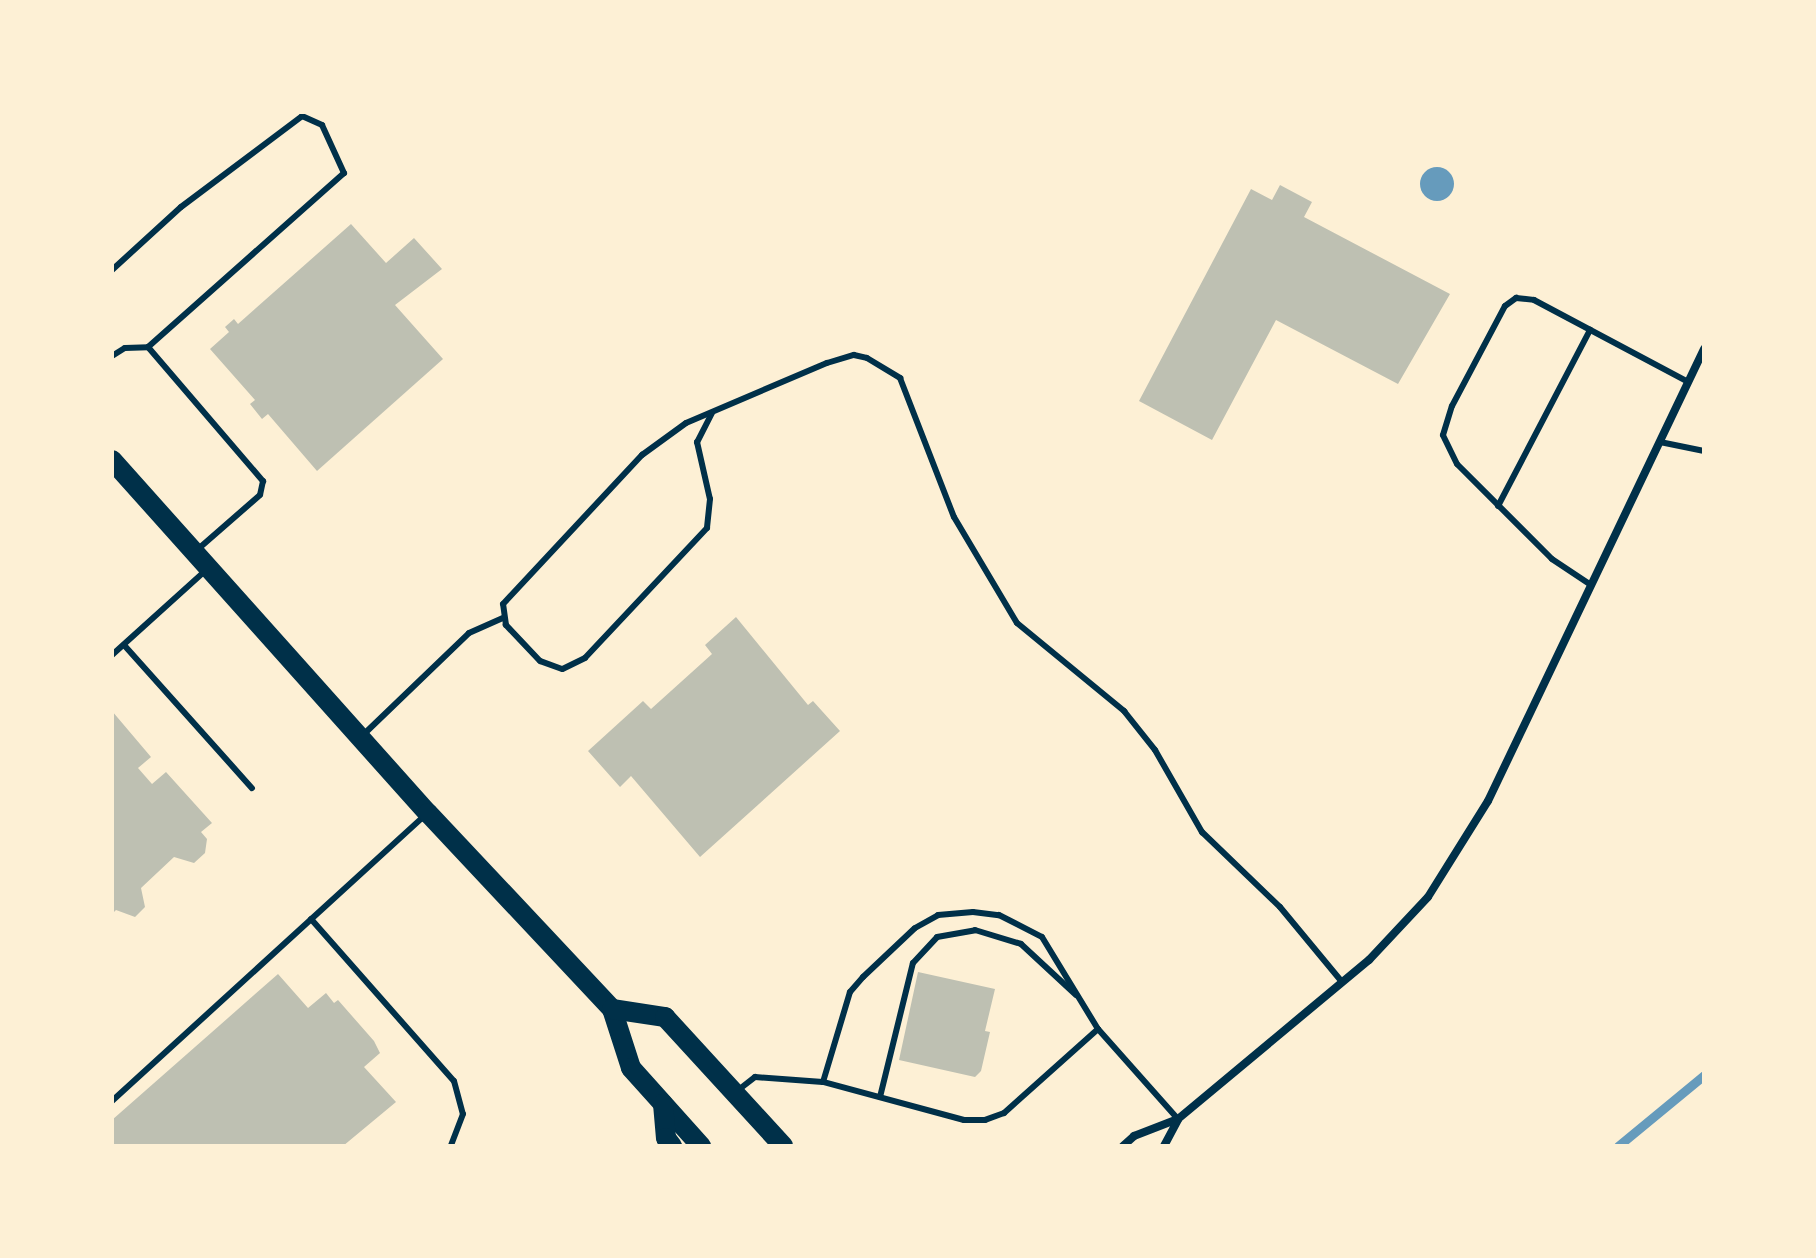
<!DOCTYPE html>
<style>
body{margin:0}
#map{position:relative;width:1816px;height:1258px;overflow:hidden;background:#fdf0d5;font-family:"Golos Text",sans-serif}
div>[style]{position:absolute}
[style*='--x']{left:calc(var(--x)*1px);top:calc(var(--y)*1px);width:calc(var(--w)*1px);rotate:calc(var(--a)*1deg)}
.water>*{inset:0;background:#669bbc}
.round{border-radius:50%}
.stream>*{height:9px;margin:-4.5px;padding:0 4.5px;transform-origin:4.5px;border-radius:4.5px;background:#669bbc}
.building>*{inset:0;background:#bec0b2}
.service>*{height:6px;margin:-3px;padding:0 3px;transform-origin:3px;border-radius:3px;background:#003049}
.minor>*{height:8px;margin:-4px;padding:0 4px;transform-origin:4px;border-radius:4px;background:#003049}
.primary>*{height:20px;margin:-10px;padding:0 10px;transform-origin:10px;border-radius:10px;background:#003049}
span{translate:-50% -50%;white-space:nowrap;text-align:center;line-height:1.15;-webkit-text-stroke:6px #fdf0d5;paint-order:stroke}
.frame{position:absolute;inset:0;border:114px solid #fdf0d5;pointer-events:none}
</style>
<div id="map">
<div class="water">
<i class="round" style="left:1420px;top:167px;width:34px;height:34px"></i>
</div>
<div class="stream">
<i style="--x:1618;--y:1146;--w:112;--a:-39.5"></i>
</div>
<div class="building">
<i style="clip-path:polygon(1280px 185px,1312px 202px,1304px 217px,1450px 294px,1398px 384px,1276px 320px,1212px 440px,1139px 401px,1251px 189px,1272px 200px)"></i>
<i style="clip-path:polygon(351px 224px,386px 263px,414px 238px,442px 269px,395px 305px,443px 359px,317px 471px,268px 414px,262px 419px,250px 404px,255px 400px,210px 349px,229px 332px,225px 327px,234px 319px,238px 324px)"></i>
<i style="clip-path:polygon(736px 617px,808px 705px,813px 701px,840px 731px,700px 857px,631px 776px,620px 787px,588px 751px,643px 701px,651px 709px,712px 654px,705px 645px)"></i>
<i style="clip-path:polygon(112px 711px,151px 757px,138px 768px,152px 784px,166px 772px,212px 823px,201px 832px,207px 839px,205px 853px,194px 863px,174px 857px,141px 888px,145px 907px,135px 917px,116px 910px,112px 914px)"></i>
<i style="clip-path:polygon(918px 972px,995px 989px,985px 1031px,990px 1032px,981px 1071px,975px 1077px,899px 1060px)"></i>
<i style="clip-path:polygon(278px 974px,308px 1008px,326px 993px,334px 1003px,338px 1000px,374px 1041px,380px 1053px,364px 1067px,396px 1102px,343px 1146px,112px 1146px,112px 1120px)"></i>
</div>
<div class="service">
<i style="--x:112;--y:270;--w:93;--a:-42.4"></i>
<i style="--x:181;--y:207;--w:151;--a:-36.9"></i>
<i style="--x:302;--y:116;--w:22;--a:24"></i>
<i style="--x:322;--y:125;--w:53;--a:65.4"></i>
<i style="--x:344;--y:173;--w:262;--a:138.4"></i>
<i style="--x:148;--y:347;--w:177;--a:49.4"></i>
<i style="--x:263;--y:481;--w:14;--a:102"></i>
<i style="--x:260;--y:495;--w:84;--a:138.9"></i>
<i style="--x:112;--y:356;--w:15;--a:-32"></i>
<i style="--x:125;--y:348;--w:23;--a:-2"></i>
<i style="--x:712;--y:413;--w:33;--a:117"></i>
<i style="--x:697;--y:442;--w:58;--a:77.2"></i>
<i style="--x:710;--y:499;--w:29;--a:96"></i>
<i style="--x:707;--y:528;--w:178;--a:133.2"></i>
<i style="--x:585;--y:658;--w:25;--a:154"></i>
<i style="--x:562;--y:669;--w:23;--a:-160"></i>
<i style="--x:540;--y:661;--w:50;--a:-133.4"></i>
<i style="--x:506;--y:625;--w:21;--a:-98"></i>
<i style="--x:503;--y:604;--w:204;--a:-47"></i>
<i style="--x:642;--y:455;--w:54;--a:-36"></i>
<i style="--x:686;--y:423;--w:153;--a:-23.1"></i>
<i style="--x:827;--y:363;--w:28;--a:-17"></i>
<i style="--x:854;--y:355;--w:13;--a:13"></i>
<i style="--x:867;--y:358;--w:39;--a:31"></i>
<i style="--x:900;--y:378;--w:149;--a:68.8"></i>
<i style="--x:954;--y:517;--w:123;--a:59.3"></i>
<i style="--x:1017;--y:623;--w:139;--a:39.4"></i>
<i style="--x:1124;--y:711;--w:50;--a:51.5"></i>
<i style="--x:1155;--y:750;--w:95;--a:60.2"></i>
<i style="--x:1202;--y:832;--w:108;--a:43.9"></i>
<i style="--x:1280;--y:907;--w:97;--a:50.4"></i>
<i style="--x:1660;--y:442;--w:45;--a:11.6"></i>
<i style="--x:1498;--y:506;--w:199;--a:-62.4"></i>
<i style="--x:1591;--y:585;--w:47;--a:-146.3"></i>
<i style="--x:1552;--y:559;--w:134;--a:-135"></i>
<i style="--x:1457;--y:464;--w:32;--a:-116"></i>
<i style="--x:1443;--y:435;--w:30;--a:-73"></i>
<i style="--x:1452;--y:406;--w:113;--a:-62.1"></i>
<i style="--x:1505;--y:306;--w:14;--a:-36"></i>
<i style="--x:1516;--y:298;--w:18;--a:6"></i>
<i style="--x:1534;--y:300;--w:174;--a:28"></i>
<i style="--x:124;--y:645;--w:192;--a:48.2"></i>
<i style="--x:112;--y:655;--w:127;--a:-42.1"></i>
<i style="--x:363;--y:735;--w:147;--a:-43.9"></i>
<i style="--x:469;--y:633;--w:37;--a:-24"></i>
<i style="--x:311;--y:919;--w:216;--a:48.6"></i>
<i style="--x:454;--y:1081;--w:34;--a:75"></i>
<i style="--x:463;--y:1114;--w:34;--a:111"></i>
<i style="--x:1098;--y:1029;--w:126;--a:138.2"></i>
<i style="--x:1004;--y:1113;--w:20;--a:160"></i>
<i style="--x:985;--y:1120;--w:21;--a:180"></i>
<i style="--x:964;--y:1120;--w:146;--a:-164.9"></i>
<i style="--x:823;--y:1082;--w:94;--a:-73.3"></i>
<i style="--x:850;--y:992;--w:20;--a:-49"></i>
<i style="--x:863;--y:977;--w:71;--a:-43.3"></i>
<i style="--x:915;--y:928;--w:26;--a:-29"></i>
<i style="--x:938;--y:915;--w:35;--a:-5"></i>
<i style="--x:973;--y:912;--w:26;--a:7"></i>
<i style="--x:999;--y:915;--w:48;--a:27.1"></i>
<i style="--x:1042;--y:937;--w:108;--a:58.7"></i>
<i style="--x:1098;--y:1029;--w:120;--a:48.4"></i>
<i style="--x:737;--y:1091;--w:23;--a:-38"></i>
<i style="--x:755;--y:1077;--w:68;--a:4.2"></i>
<i style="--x:880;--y:1097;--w:138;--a:-76.2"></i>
<i style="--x:913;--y:963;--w:35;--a:-47"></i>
<i style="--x:937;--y:937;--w:39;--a:-10"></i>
<i style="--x:975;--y:930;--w:48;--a:16.9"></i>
<i style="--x:1021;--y:944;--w:75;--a:42.8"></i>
<i style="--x:112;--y:1101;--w:424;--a:-42.4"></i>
</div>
<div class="minor">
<i style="--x:1123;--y:1146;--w:15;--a:-42"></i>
<i style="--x:1134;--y:1136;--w:47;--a:-21.1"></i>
<i style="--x:1178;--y:1119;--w:249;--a:-39.8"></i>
<i style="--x:1369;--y:960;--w:86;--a:-46.9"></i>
<i style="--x:1428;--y:897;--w:113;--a:-58"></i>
<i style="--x:1488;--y:801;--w:501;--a:-64.46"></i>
<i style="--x:1164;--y:1146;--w:30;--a:-62"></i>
</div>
<div class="primary">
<i style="--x:112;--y:460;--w:474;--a:48.2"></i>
<i style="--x:428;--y:813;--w:269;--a:46.8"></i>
<i style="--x:612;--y:1009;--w:62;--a:72.1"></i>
<i style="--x:631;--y:1068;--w:105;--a:48.1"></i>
<i style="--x:612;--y:1009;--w:54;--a:8.6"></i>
<i style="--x:665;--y:1017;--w:175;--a:47.5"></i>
<i style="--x:663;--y:1104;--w:34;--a:85"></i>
<i style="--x:666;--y:1138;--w:10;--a:53"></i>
</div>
<div class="frame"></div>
</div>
